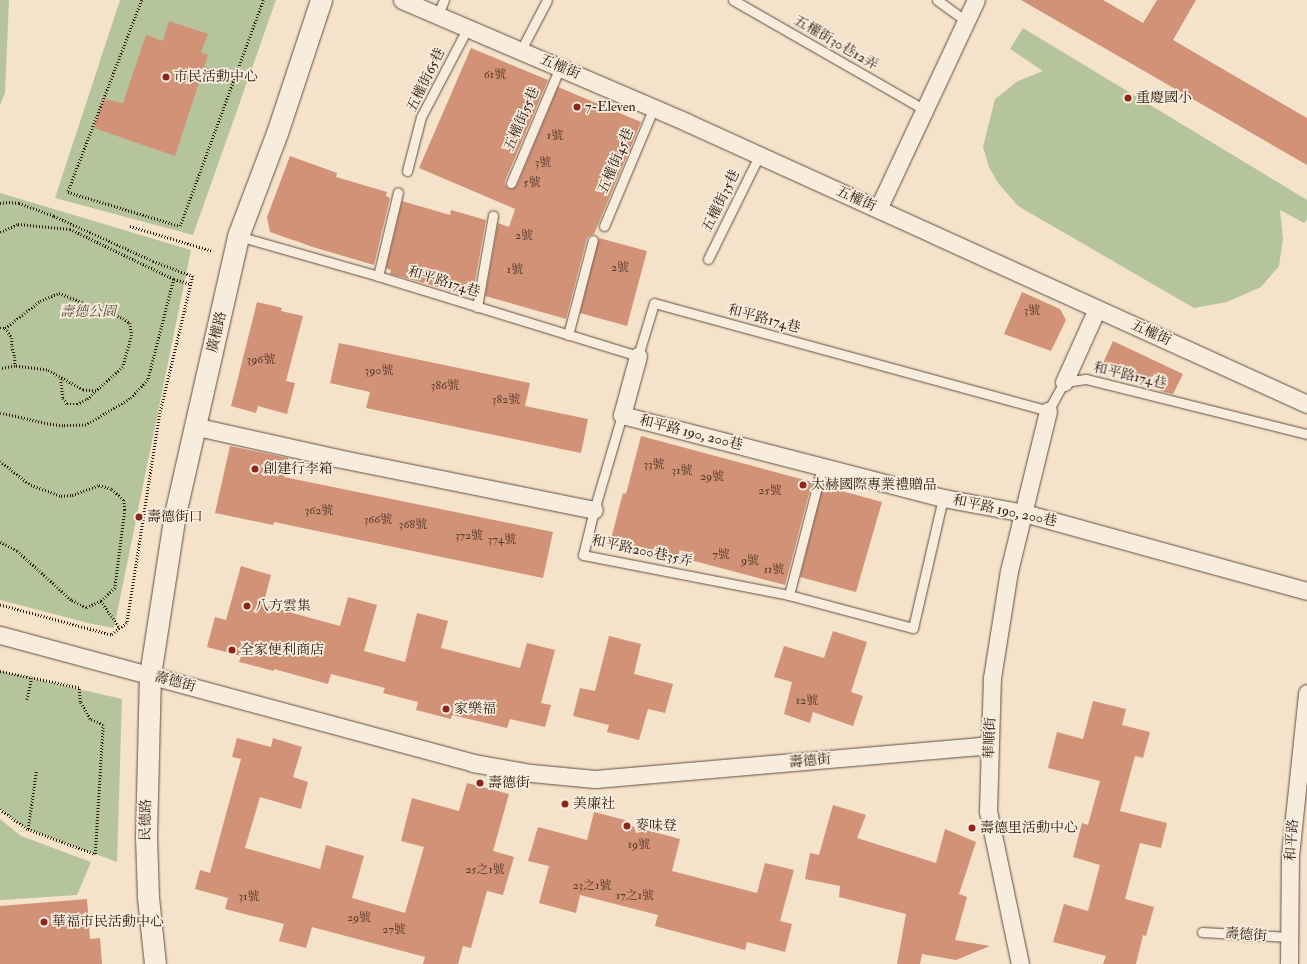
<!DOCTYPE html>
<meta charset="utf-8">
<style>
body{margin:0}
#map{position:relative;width:1307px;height:964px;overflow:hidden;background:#f4e2ca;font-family:"IM FELL Double Pica","Noto Serif TC",serif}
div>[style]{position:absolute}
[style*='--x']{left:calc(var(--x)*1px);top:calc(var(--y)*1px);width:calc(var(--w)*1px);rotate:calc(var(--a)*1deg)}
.green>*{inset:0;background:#b6c49b}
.building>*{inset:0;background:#d29278}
.path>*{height:2.5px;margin-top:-1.25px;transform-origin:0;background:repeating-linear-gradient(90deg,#2f1c0f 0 1px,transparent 0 3px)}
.roads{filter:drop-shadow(0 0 1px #604e3e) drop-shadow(0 0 1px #604e3e)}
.service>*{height:9px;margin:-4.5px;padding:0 4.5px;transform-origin:4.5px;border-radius:4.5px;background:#f8ecdd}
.minor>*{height:17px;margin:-8.5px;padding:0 8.5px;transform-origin:8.5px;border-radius:8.5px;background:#f8ecdd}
.tertiary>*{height:21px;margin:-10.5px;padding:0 10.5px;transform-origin:10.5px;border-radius:10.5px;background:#f8ecdd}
.dots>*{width:11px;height:11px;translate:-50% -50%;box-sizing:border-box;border:2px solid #f8ecdd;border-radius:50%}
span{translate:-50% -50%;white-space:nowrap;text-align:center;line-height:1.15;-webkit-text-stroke:3.5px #f8ecdd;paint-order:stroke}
.number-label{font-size:12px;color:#583a29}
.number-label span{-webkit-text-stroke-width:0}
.street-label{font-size:14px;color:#2f1c0f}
.poi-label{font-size:14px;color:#2f1c0f}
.left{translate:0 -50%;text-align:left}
.park-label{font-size:14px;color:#584e39;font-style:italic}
</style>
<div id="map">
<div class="green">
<i style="clip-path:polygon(0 0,9px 0,5px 93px,0 105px)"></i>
<i style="clip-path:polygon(120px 0,276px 0,193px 235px,55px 198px)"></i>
<i style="clip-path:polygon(1023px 28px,1307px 200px,1307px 219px,1304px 223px,1280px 210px,1283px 239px,1279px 266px,1261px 287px,1227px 302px,1194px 308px,1018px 206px,998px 183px,989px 167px,983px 147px,995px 99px,1018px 81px,1043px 71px,1010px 49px)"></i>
<i style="clip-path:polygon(0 193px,191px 250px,114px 628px,92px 624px,0 600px)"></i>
<i style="clip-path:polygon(0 671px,122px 699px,117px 862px,28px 829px,0 809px)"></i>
<i style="clip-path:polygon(0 819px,21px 836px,91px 862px,77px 895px,0 900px)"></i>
</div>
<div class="building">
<i style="clip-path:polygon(1021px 0,1103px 0,1143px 23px,1157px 0,1196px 0,1173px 40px,1307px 118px,1307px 165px)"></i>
<i style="clip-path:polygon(169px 21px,208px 34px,201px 52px,208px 55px,175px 156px,94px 128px,104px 99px,123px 103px,146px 35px,163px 41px)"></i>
<i style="clip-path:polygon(471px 48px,548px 80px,505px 181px,505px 184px,508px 188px,512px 189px,517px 185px,558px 87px,641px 122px,594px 234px,589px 236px,587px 238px,566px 319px,485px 296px,498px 223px,509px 227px,515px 209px,419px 168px)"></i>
<i style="clip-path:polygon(290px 156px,337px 173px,336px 177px,387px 192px,386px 196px,390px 198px,374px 265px,316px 248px,270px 232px,267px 217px)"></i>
<i style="clip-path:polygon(402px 201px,450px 215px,451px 210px,486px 220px,473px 292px,468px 291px,467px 295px,424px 283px,390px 274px,391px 270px,386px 268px)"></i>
<i style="clip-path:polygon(599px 238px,647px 251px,627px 326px,580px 313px)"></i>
<i style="clip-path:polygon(1022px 292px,1060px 309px,1066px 320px,1051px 351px,1004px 334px)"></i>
<i style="clip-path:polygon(257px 302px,282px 308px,281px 311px,303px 316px,286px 381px,295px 383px,287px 414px,258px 406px,256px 413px,231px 406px)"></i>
<i style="clip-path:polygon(1113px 341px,1183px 374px,1173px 394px,1164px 392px,1103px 363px)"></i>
<i style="clip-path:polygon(339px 343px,530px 383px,525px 406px,588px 419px,581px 453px,366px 408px,370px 392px,330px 383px)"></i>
<i style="clip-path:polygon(641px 436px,812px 482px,785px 585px,611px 539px,623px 493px,626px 494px)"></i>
<i style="clip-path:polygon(230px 446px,288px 458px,284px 477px,553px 532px,543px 578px,274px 522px,273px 525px,215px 513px)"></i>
<i style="clip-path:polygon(823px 486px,882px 502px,856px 592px,800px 577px)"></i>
<i style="clip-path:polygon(241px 566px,271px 575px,263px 605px,340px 626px,348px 597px,377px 605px,364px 651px,405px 662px,417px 613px,448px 621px,441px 648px,520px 668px,527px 643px,555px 650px,541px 703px,551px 705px,545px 727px,510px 719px,507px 728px,452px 715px,451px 719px,416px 710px,418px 702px,383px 693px,385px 688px,331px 674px,328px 684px,274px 669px,274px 671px,239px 662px,241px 656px,207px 647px,215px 617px,226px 620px)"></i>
<i style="clip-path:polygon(833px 631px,867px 642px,851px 692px,863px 696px,853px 726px,813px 712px,810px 723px,784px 714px,792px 682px,774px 677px,784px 646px,824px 658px)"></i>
<i style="clip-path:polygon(609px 636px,641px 644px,634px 674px,673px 684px,665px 713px,648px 709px,639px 740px,607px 732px,609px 725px,573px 716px,580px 688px,595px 691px)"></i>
<i style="clip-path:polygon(1093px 701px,1126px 709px,1122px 725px,1150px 732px,1143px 758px,1135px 756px,1120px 811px,1167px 823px,1161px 848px,1140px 843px,1125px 899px,1154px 907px,1146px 936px,1143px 935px,1136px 964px,1103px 964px,1106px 956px,1053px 942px,1064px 904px,1088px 911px,1100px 865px,1073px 857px,1082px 823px,1088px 825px,1100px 781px,1048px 768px,1057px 732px,1083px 739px)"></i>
<i style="clip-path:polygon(237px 738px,271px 747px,273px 738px,302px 747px,293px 777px,308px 782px,301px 809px,260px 797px,245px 848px,320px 869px,326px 845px,364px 856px,352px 898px,405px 913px,424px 847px,401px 841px,412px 798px,459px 811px,467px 783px,509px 794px,493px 851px,514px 857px,503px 895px,487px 891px,471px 948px,463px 946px,458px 964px,423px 964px,425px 957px,312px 927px,306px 948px,279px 941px,284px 924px,225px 909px,228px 898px,195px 889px,200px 870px,210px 873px,241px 759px,232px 757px)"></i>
<i style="clip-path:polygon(833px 805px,866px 815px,857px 838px,936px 863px,945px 829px,976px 842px,959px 894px,967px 897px,955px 940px,990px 946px,956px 960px,922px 954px,920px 964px,897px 964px,906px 914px,839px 897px,840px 886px,805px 879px,810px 853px,819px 855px)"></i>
<i style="clip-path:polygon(594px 812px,625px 820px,624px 824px,680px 839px,672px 871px,757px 893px,765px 863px,794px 870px,780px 921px,792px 924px,785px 952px,747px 942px,745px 950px,655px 926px,658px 915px,580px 895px,576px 913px,539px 903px,549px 866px,528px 861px,538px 827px,587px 840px)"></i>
<i style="clip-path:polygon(87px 899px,90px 939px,100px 938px,102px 964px,0 964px,0 906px)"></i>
</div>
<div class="path">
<i style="--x:142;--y:0;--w:206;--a:111.1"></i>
<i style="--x:68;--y:192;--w:117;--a:16.9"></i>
<i style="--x:180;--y:226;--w:241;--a:-69.8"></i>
<i style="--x:0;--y:203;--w:9;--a:-6"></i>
<i style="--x:9;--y:202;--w:10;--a:6"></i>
<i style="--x:19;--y:203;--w:37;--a:20"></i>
<i style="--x:54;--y:216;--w:109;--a:24.4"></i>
<i style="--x:153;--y:261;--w:43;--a:20.6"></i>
<i style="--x:193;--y:276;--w:141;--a:103.5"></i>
<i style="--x:160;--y:413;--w:213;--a:98.9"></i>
<i style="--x:127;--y:623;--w:20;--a:143"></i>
<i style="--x:111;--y:635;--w:115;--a:-164.9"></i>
<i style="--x:130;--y:226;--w:87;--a:16.8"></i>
<i style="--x:0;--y:232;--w:20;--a:-24"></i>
<i style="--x:18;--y:224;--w:52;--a:5.5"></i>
<i style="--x:70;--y:229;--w:115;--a:25.7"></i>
<i style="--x:174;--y:279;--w:104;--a:104.4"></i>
<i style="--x:148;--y:380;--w:26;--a:133"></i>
<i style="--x:130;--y:399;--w:51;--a:149.4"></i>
<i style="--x:86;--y:425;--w:23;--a:178"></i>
<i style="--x:63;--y:426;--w:15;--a:-172"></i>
<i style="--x:48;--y:424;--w:49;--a:-167.1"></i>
<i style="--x:174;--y:279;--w:18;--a:16"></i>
<i style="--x:0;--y:328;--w:5;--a:0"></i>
<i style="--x:5;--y:328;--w:44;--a:-37.6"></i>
<i style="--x:40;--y:301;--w:21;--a:-23"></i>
<i style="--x:59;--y:293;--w:69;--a:21.3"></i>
<i style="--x:123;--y:318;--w:9;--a:36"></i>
<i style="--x:130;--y:323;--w:12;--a:81"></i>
<i style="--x:132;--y:335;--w:33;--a:106"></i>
<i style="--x:123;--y:367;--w:36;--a:138"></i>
<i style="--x:96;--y:391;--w:13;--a:-176"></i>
<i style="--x:83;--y:390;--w:41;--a:-150.9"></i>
<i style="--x:47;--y:370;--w:32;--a:-173"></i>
<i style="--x:15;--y:366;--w:15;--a:169"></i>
<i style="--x:5;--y:328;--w:12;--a:55"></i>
<i style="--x:12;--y:338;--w:8;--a:90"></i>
<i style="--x:12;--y:346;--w:11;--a:75"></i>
<i style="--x:15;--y:357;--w:9;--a:90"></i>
<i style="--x:61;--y:379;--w:19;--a:84"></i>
<i style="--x:63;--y:398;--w:7;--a:56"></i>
<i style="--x:67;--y:404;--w:10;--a:0"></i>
<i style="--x:77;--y:404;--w:11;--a:-27"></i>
<i style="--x:87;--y:399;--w:12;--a:-42"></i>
<i style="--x:0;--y:461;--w:39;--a:38"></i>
<i style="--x:31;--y:485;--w:32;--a:20"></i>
<i style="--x:61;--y:496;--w:11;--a:-5"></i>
<i style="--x:72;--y:495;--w:29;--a:-20"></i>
<i style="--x:99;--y:485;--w:14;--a:17"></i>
<i style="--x:112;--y:489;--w:16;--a:43"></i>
<i style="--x:124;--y:500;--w:10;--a:84"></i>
<i style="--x:125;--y:510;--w:79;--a:97.3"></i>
<i style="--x:115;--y:588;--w:19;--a:137"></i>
<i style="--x:101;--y:601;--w:17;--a:155"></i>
<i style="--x:86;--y:608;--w:17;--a:-152"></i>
<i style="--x:71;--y:600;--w:73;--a:-137.8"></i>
<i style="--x:17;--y:551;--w:19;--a:-152"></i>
<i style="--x:101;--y:601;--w:33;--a:55"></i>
<i style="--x:0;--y:671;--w:33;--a:12"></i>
<i style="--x:32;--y:678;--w:23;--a:103"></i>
<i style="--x:0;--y:809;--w:34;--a:36"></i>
<i style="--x:28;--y:829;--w:58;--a:-82"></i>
<i style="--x:28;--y:829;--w:72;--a:20.5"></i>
<i style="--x:95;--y:854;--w:129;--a:-86.5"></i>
<i style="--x:103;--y:725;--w:14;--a:-155"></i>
<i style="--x:90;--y:719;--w:20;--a:-120"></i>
<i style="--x:80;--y:702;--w:14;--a:-94"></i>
<i style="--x:79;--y:688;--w:48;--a:-168"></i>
</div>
<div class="roads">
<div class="service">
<i style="--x:733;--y:0;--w:221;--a:29.8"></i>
<i style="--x:937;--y:0;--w:36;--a:36"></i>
<i style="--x:438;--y:14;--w:15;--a:-67"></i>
<i style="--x:521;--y:50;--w:56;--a:-62.5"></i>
<i style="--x:407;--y:171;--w:56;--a:-75.5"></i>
<i style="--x:421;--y:117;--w:102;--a:-62.4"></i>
<i style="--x:511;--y:183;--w:126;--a:-67.1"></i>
<i style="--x:604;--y:226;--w:129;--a:-67.2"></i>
<i style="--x:238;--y:236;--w:146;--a:15.9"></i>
<i style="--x:378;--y:276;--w:272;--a:17.1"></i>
<i style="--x:638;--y:356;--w:55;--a:-73.2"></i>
<i style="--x:654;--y:303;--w:409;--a:15.3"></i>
<i style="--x:1048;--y:411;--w:33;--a:-61"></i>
<i style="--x:1064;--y:382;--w:22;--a:-8"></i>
<i style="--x:1086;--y:379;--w:228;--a:14"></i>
<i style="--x:708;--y:259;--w:115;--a:-63.7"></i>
<i style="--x:378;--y:276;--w:86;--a:-76.6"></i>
<i style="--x:477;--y:307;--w:93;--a:-80.1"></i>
<i style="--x:568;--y:335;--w:98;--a:-75.3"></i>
<i style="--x:622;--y:415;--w:99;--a:106.4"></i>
<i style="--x:594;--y:510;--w:46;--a:103.7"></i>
<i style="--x:583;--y:555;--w:210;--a:11"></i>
<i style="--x:789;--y:595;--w:132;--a:-75.5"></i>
<i style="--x:789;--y:595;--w:128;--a:14.9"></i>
<i style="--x:913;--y:628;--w:133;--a:-77"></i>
<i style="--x:1202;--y:932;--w:87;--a:3.3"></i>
</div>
<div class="minor">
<i style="--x:402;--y:0;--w:309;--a:23.2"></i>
<i style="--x:686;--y:122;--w:682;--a:24.42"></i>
<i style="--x:878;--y:209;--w:231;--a:-64.9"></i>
<i style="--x:638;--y:356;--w:61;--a:105.2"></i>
<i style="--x:622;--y:415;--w:332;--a:14.5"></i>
<i style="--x:943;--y:498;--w:82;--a:10.5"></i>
<i style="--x:1024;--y:513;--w:294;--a:15.4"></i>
<i style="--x:1064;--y:382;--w:80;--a:-65.7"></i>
<i style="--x:193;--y:426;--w:148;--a:12.5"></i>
<i style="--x:337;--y:458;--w:262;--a:11.4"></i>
<i style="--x:0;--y:635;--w:490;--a:15.1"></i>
<i style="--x:473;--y:763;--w:59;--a:9.8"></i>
<i style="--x:531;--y:773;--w:64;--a:5.4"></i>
<i style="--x:595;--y:779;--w:396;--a:-4.9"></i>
<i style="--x:1020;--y:964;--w:156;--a:-101.8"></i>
<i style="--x:988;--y:811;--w:133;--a:-88.3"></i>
<i style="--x:992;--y:678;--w:108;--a:-81"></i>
<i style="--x:1009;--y:571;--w:165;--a:-76.3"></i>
<i style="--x:1289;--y:964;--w:108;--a:-89.5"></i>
<i style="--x:1290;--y:856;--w:164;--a:-84"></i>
</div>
<div class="tertiary">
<i style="--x:155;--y:964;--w:67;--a:-96"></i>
<i style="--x:148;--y:897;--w:60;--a:-91.9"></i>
<i style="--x:146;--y:837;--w:162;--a:-88.6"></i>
<i style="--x:150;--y:675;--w:163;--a:-81.2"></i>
<i style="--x:175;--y:514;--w:285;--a:-77.2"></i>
<i style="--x:238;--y:236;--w:110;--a:-69.3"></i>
<i style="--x:277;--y:133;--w:140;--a:-71.7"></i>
</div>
</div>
<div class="dots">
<i style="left:166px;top:77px;background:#8f2418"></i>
<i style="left:1128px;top:98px;background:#8f2418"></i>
<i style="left:577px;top:107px;background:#8f2418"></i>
<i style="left:255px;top:469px;background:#8f2418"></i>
<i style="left:803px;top:485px;background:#8f2418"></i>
<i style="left:139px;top:517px;background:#8f2418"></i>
<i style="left:247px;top:606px;background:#8f2418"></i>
<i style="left:232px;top:650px;background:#8f2418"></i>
<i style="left:446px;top:709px;background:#8f2418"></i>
<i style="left:480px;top:783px;background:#8f2418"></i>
<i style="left:565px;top:804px;background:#8f2418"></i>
<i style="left:627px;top:826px;background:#8f2418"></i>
<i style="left:972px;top:828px;background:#8f2418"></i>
<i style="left:44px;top:922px;background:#8f2418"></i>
</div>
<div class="number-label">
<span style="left:495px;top:75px">61號</span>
<span style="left:555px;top:136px">1號</span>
<span style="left:543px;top:163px">3號</span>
<span style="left:532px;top:183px">5號</span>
<span style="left:524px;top:236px">2號</span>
<span style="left:620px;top:268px">2號</span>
<span style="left:515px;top:270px">1號</span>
<span style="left:1032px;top:311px">3號</span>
<span style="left:261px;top:360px">396號</span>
<span style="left:379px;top:371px">390號</span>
<span style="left:445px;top:386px">386號</span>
<span style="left:506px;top:400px">382號</span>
<span style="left:654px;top:465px">33號</span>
<span style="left:682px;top:471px">31號</span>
<span style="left:712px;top:477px">29號</span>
<span style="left:770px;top:491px">25號</span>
<span style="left:319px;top:511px">362號</span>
<span style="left:378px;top:520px">366號</span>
<span style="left:413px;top:525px">368號</span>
<span style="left:469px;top:536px">372號</span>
<span style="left:502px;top:540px">374號</span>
<span style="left:721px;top:555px">7號</span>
<span style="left:750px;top:561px">9號</span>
<span style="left:774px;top:570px">11號</span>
<span style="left:807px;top:701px">12號</span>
<span style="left:639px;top:845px">19號</span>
<span style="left:485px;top:870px">25之1號</span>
<span style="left:592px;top:886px">23之1號</span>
<span style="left:635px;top:896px">17之1號</span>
<span style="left:249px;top:897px">31號</span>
<span style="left:359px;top:918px">29號</span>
<span style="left:394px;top:930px">27號</span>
</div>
<div class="street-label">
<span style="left:836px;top:43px;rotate:30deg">五權街30巷12弄</span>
<span style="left:560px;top:67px;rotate:23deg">五權街</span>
<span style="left:426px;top:80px;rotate:-64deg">五權街65巷</span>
<span style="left:522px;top:119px;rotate:-67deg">五權街55巷</span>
<span style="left:616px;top:161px;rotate:-67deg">五權街45巷</span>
<span style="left:856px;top:199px;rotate:24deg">五權街</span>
<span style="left:721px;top:201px;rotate:-64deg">五權街35巷</span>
<span style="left:444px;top:282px;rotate:17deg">和平路174巷</span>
<span style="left:764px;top:319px;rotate:15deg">和平路174巷</span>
<span style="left:217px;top:332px;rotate:-76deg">廣權路</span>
<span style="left:1151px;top:333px;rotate:24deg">五權街</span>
<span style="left:1130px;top:376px;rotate:13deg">和平路174巷</span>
<span style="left:691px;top:433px;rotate:14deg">和平路 190, 200巷</span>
<span style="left:1005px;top:511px;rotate:12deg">和平路 190, 200巷</span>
<span style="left:642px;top:551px;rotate:12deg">和平路200巷35弄</span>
<span style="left:175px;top:682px;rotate:15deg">壽德街</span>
<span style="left:990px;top:738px;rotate:-88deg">華順街</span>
<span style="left:810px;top:761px;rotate:-5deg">壽德街</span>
<span style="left:146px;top:820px;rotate:-89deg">民德路</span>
<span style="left:1292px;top:840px;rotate:-86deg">和平路</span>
<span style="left:1246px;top:935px;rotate:4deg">壽德街</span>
</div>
<div class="poi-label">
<span class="left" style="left:174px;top:77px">市民活動中心</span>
<span class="left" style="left:1136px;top:98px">重慶國小</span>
<span class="left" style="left:585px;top:107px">7-Eleven</span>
<span class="left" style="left:263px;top:469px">創建行李箱</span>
<span class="left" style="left:811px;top:485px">太赫國際專業禮贈品</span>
<span class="left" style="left:147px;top:517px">壽德街口</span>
<span class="left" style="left:255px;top:606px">八方雲集</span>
<span class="left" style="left:240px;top:650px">全家便利商店</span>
<span class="left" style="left:454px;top:709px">家樂福</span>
<span class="left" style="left:488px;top:783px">壽德街</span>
<span class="left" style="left:573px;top:804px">美廉社</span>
<span class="left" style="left:635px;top:826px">麥味登</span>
<span class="left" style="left:980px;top:828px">壽德里活動中心</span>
<span class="left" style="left:52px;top:922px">華福市民活動中心</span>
</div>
<div class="park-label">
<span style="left:88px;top:312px">壽德公園</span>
</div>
</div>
